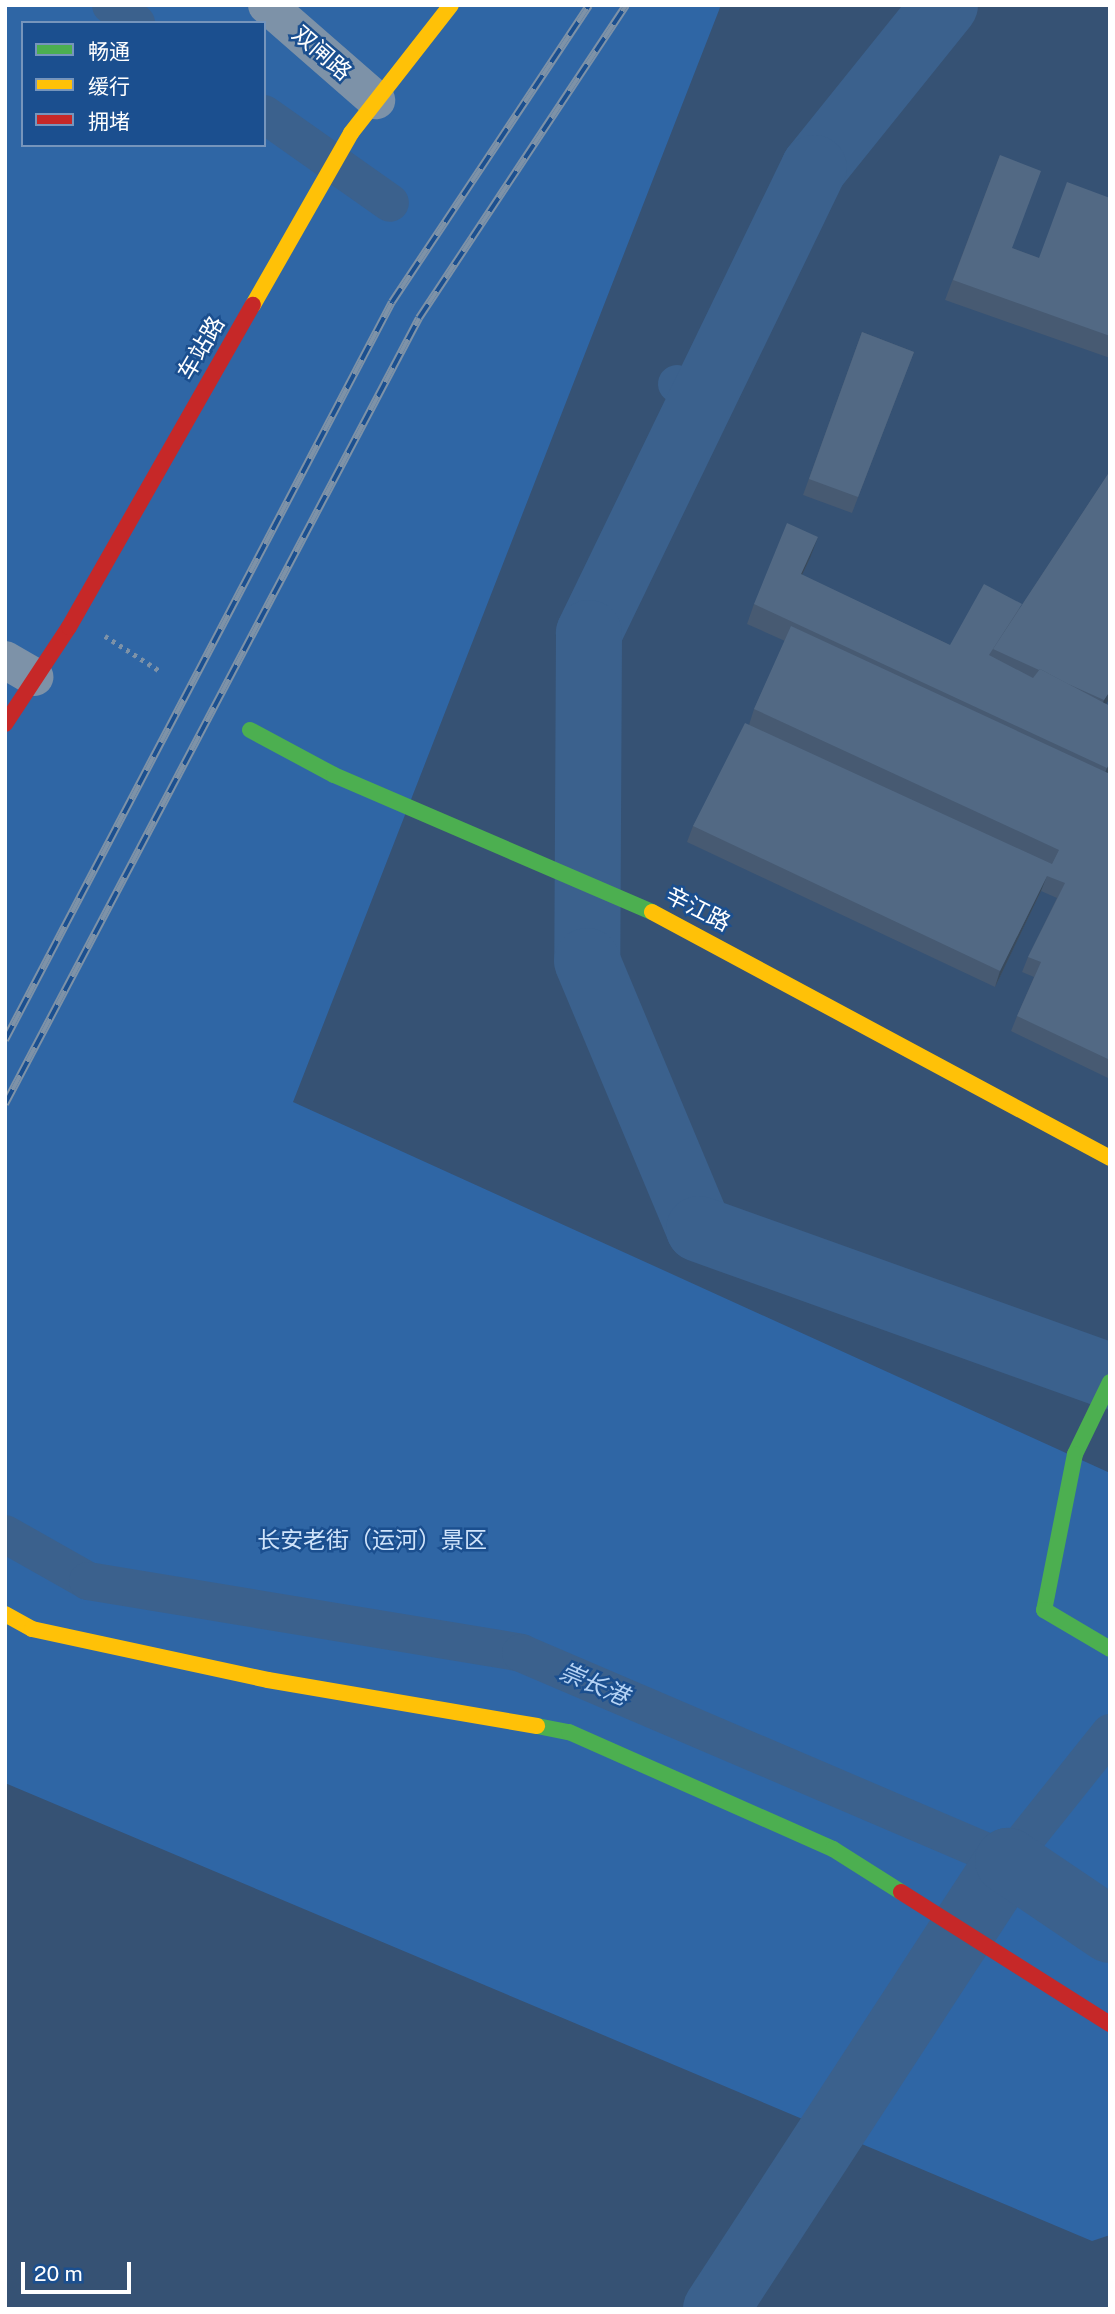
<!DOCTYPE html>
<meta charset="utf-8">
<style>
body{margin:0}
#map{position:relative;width:1115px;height:2314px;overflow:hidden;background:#365274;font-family:"Public Sans","Noto Sans SC",sans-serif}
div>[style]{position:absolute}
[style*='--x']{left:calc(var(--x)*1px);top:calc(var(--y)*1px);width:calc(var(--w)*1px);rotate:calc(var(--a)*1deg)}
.green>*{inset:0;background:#2f66a5}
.canal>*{height:38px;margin:-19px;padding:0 19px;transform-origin:19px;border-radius:19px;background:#3b618d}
.river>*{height:66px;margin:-33px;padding:0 33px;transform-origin:33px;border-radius:33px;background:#3b618d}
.path>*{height:4.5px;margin-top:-2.25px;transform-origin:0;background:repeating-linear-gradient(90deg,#7d92a8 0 3.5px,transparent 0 8.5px)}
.street>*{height:38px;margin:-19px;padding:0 19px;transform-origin:19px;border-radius:19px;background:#7d92a8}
.fast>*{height:16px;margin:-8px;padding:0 8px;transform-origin:8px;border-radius:8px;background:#4caf50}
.slow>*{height:16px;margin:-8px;padding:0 8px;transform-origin:8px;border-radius:8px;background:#ffc107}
.jam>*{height:16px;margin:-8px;padding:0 8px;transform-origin:8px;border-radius:8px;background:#c62828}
.rail>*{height:8px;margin-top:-4px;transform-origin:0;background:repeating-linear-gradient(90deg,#1b4f8f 0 16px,#7e92a7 0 32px);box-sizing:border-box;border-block:2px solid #7e92a7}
.wall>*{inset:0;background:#475a72}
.shaded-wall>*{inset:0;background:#394a5c}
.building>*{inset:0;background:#526984}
span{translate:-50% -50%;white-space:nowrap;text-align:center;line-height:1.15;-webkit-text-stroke:5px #1b4f8f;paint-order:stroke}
.street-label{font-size:23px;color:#fff}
.park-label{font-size:23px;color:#cfe3fa}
.water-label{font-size:24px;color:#b5d3f5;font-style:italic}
.frame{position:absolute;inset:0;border:7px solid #fff;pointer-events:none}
.legend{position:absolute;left:21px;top:21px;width:245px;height:126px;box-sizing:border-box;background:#1b4f8f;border:2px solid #7695bc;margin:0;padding:9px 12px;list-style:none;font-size:21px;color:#fff}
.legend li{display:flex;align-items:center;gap:14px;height:35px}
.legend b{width:35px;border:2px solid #7695bc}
.scale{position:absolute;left:21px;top:2262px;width:110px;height:32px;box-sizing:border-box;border:4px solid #fff;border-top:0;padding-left:9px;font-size:21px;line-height:24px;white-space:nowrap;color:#fff;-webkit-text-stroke:5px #1b4f8f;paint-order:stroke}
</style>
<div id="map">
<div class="green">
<i style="clip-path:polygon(evenodd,5px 5px,721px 5px,293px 1102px,1110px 1473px,1110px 2235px,1092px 2241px,5px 1783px,5px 5px,23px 23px,264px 23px,264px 145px,23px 145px,23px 23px)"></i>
</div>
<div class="canal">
<i style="--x:111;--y:5;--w:31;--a:36"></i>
<i style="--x:264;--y:114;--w:154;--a:35.2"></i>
<i style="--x:677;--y:384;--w:30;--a:30"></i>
<i style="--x:5;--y:1534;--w:95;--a:29.5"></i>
<i style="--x:88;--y:1581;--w:439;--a:9.4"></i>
<i style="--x:521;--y:1653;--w:530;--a:23.13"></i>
<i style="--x:1008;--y:1861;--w:164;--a:-51.4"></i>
</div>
<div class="river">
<i style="--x:945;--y:5;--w:209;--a:128.8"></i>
<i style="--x:814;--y:168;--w:517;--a:115.82"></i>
<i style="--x:589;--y:633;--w:328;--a:90.3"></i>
<i style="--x:587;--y:961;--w:290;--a:67.3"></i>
<i style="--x:699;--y:1229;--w:436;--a:19.7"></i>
<i style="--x:716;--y:2309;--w:535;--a:-56.9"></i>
<i style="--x:1008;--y:1861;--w:123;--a:34.1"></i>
</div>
<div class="path">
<i style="--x:105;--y:636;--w:65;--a:32.5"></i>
</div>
<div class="street">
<i style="--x:267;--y:5;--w:145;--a:41.1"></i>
<i style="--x:5;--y:660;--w:34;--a:30"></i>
</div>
<div class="fast">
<i style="--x:250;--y:730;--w:95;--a:28.2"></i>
<i style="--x:334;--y:775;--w:346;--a:23.3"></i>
<i style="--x:1110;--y:1382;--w:80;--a:115.9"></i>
<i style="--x:1075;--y:1454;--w:159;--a:101.2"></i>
<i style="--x:1044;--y:1610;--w:77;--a:30.6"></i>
<i style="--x:537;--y:1726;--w:33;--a:11"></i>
<i style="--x:569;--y:1732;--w:289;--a:23.9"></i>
<i style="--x:833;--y:1849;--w:80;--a:32.3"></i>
</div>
<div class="slow">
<i style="--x:253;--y:305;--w:198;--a:-60.3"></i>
<i style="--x:351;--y:133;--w:162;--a:-52"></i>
<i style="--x:652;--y:912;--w:520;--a:28.24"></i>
<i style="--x:5;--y:1614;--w:31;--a:29"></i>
<i style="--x:32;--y:1629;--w:241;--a:12.2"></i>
<i style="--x:268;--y:1680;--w:273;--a:9.7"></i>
</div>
<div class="jam">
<i style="--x:5;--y:724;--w:116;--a:-56.6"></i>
<i style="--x:69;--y:627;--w:371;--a:-60.3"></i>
<i style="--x:901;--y:1892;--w:247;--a:32.3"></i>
</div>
<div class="rail">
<i style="--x:5;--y:1040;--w:833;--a:-62.33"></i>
<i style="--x:392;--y:302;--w:356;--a:-56.4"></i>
<i style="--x:5;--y:1104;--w:888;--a:-62.22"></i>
<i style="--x:419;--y:318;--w:375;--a:-56.5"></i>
</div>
<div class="wall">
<i style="clip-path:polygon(1000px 155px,1012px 248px,1039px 258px,1110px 198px,1110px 358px,945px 300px)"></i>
<i style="clip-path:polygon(862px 332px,914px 352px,852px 513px,803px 495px)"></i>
<i style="clip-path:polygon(1110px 471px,1106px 704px,1110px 706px,1110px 770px,1108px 773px,1110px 774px,1110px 1079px,1011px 1031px,1017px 1016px,1034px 977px,1022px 972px,1028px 957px,1057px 898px,1041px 891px,995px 987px,687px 842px,693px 826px,749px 725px,754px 709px,785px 641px,747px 624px,754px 604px,810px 558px,802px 575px,950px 645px,1020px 608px)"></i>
</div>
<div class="shaded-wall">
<i style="clip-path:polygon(818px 537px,810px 558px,793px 594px,801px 574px)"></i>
<i style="clip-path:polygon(1110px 691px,1110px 698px,1098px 716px,1104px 700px)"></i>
<i style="clip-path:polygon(1110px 762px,1110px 770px,1099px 788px,1107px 768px)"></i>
<i style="clip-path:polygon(1047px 876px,1041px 891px,995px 987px,1000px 971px)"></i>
</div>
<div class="building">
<i style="clip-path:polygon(1000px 155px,1041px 171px,1012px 248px,1039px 258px,1067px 182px,1110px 198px,1110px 336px,953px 280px)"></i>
<i style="clip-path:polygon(862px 332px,914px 352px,858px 497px,809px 479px)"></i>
<i style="clip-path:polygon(1110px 471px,1110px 691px,1104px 700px,1066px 683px,1040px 669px,1039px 670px,993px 649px)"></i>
<i style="clip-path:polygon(787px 523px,818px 537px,801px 574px,950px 645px,984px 584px,1022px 604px,989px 655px,1033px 678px,1040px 669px,1110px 706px,1110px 762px,1107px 768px,754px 604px)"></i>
<i style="clip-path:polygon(791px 626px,1110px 774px,1110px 1060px,1017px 1016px,1041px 962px,1028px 957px,1065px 883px,1047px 876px,1000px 971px,693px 826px,745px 723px,1052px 864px,1059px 850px,754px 709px)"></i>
</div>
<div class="street-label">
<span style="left:322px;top:53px;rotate:41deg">双闸路</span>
<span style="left:201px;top:348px;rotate:-60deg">车站路</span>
<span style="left:698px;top:909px;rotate:27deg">辛江路</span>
</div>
<div class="park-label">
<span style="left:372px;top:1540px">长安老街（运河）景区</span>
</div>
<div class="water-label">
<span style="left:594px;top:1684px;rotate:23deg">崇长港</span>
</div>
<div class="frame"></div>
<ul class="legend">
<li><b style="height:9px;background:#4caf50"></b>畅通</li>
<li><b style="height:9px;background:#ffc107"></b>缓行</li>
<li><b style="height:9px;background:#c62828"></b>拥堵</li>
</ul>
<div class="scale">20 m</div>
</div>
